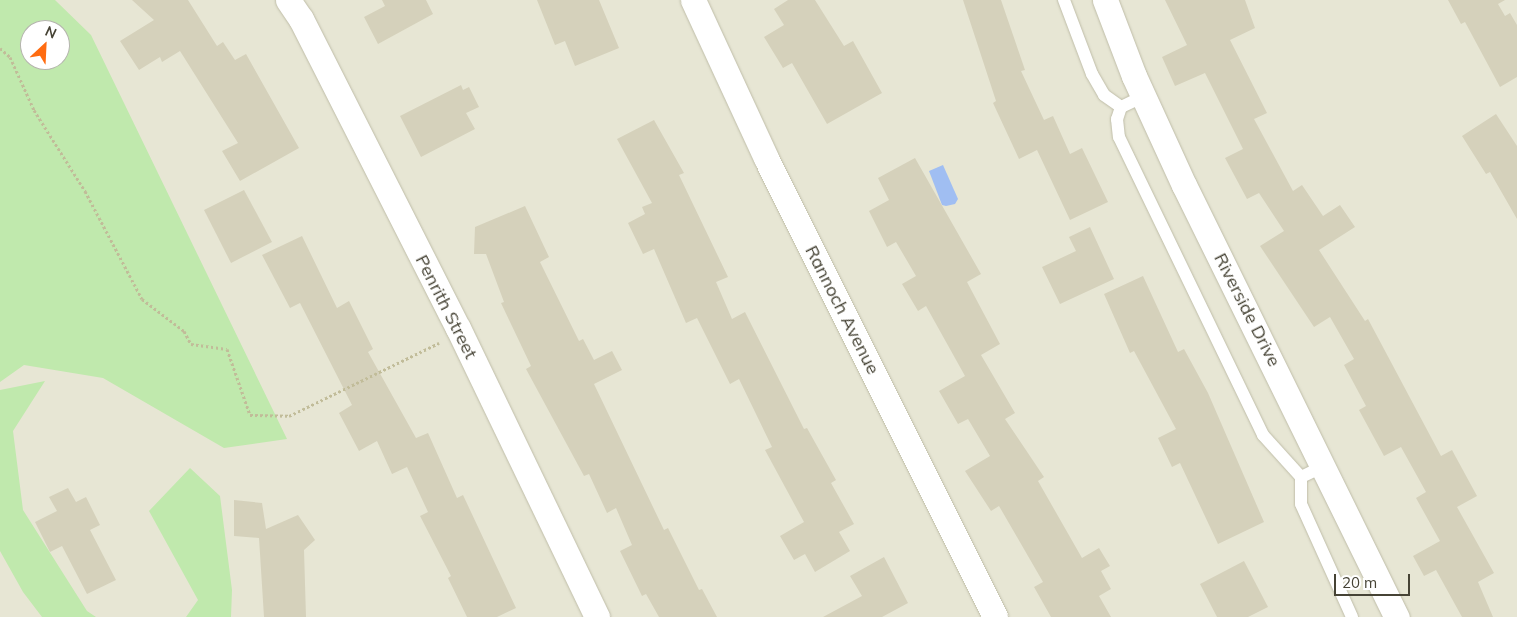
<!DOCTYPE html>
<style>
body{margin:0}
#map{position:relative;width:1517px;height:617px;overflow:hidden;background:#f3f2e6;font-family:Mulish,sans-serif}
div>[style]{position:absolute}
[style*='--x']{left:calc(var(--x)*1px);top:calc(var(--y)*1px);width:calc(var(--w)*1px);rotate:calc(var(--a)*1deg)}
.residential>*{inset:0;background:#e7e6d4}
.green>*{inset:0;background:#c0e9ad}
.water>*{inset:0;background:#a0bef2}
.building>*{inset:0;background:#d5d1bb}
.path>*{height:3px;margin-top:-1.5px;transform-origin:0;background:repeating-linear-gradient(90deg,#c1bc99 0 2.5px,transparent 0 5px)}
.roads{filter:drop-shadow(0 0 1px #bfbda8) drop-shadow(0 0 1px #bfbda8)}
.service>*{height:12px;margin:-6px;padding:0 6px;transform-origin:6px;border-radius:6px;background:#fff}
.minor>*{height:25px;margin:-12.5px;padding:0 12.5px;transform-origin:12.5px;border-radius:12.5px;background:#fff}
span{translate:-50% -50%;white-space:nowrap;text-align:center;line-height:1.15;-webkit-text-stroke:5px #fff;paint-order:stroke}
.street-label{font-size:18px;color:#464335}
.north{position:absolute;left:20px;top:20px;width:50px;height:50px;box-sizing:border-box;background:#fff;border:1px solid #b5b4ae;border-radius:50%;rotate:25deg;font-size:14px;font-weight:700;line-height:20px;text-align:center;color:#464335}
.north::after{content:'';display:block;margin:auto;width:18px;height:22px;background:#ff6c11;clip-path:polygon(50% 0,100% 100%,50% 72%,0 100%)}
.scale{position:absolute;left:1334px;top:574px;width:76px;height:22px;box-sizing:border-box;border:2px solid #464335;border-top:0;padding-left:6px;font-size:15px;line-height:18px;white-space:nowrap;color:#464335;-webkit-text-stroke:4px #fff;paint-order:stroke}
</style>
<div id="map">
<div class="residential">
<i style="clip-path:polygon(evenodd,0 0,1517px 0,1517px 617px,0 617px,0 0,30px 30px,60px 30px,60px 60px,30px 60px,30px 30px)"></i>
</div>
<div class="green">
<i style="clip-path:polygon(evenodd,0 0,55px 0,91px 35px,287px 439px,224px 448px,103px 378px,24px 365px,0 382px,0 0,30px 30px,60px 30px,60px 60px,30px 60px,30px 30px)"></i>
<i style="clip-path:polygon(45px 381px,13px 431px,23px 510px,87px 611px,96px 617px,42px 617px,23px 592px,0 551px,0 390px)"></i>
<i style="clip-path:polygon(190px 468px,220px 496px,232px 590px,231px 617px,186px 617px,198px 600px,149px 511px)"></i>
</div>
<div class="water">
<i style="clip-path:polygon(943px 165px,958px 199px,955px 204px,946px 206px,942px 205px,929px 171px)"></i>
</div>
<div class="building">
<i style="clip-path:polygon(132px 0,188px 0,217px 46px,223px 42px,235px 60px,246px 54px,299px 148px,240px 181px,222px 151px,238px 143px,180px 51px,162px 62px,160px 57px,139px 70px,120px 41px,154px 20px)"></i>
<i style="clip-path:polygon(382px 0,426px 0,433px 14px,378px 44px,364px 17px,385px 6px)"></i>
<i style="clip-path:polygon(537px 0,599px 0,619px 48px,575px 66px,565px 41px,555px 45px)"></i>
<i style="clip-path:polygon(788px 0,815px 0,844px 46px,853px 41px,882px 93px,827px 124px,792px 63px,783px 68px,764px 37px,784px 25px,774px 9px)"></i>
<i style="clip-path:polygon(963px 0,1001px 0,1025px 70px,1021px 71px,1044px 120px,1053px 116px,1070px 154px,1082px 148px,1108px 202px,1070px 220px,1037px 150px,1019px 159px,993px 103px,996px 101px)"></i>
<i style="clip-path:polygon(1165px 0,1245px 0,1255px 28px,1230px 40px,1267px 113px,1254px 119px,1293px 191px,1302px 185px,1323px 216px,1340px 205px,1355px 227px,1319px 250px,1365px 321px,1368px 319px,1441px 456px,1452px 450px,1477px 496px,1457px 507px,1494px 573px,1478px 582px,1493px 617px,1462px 617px,1436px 570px,1424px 576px,1413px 556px,1440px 541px,1416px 498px,1426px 492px,1401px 447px,1384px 456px,1359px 410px,1366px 406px,1344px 365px,1354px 359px,1330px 317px,1314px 327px,1260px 246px,1284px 231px,1259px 193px,1247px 199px,1225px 158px,1243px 149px,1205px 73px,1175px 86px,1162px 57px,1187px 45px)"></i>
<i style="clip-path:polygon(1448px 0,1505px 0,1498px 4px,1505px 16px,1510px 13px,1517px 25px,1517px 77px,1500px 87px,1465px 22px,1461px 24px)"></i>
<i style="clip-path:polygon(461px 85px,463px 90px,469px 87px,479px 107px,466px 113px,475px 129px,421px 157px,400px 116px)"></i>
<i style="clip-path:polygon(1496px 114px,1517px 146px,1517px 219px,1490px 172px,1486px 174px,1462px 136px)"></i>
<i style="clip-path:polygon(654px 120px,684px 173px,679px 175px,728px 277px,716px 282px,732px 319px,745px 312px,804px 429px,807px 428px,836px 480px,831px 483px,854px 524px,839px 532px,850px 551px,815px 572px,805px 554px,794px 560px,780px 536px,804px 522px,765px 450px,772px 447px,739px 379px,730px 384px,697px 318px,686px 323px,654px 249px,643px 254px,628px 223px,645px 214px,642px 207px,652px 203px,617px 139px)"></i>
<i style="clip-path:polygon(915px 158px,981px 274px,967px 282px,1000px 344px,981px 355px,1015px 413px,1005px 419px,1044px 477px,1038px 481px,1082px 558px,1099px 548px,1110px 566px,1101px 571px,1111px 589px,1099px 596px,1111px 617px,1051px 617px,1034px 587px,1043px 582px,999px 506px,991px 511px,965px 471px,990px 456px,968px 419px,958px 424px,939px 391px,965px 376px,926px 306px,918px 311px,902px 284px,916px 276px,896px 242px,887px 247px,869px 211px,889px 200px,878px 178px)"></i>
<i style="clip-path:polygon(244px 190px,272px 242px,231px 263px,204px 210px)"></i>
<i style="clip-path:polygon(525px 206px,549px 257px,540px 262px,579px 341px,583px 339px,594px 360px,612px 351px,622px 370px,594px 384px,664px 530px,668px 528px,699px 590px,702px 589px,717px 617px,659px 617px,646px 594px,642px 596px,620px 551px,632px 545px,616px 508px,607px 513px,589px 474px,584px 476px,526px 369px,531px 366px,501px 303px,504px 302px,486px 254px,474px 254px,475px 227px)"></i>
<i style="clip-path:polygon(1090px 227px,1114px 279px,1060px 304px,1042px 267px,1076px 251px,1069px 237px)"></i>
<i style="clip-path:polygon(302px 236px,337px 308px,349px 301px,373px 349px,368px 352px,416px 438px,428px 433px,457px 498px,463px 495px,516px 608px,497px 617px,467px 617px,448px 578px,451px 576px,420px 516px,428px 512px,407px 467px,392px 474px,377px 441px,359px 451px,339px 413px,352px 405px,300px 303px,290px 308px,262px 255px)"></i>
<i style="clip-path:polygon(1143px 276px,1178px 352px,1184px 349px,1208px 393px,1264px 522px,1218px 544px,1180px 463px,1172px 467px,1158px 438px,1176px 429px,1134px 351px,1130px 353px,1104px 294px)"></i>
<i style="clip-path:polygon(68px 488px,76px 502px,86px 497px,100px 525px,90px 530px,116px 580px,87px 594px,62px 546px,50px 552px,35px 522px,57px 511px,49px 497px)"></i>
<i style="clip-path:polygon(234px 500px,262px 503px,266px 529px,298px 515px,315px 540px,304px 550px,306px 617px,264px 617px,259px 538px,234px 536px)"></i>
<i style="clip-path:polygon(884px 557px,908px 603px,882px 617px,823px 617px,862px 596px,850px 576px)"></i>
<i style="clip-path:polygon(1244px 561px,1268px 607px,1248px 617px,1217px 617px,1200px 584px)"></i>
</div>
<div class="path">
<i style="--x:0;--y:48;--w:13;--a:42"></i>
<i style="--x:10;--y:57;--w:58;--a:65.6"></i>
<i style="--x:34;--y:110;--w:96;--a:57.8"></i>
<i style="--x:85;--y:191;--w:122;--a:62.2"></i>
<i style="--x:142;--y:299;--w:53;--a:37.3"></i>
<i style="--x:184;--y:331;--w:15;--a:62"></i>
<i style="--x:191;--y:344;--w:36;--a:8"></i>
<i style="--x:227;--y:349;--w:70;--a:70.8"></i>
<i style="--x:250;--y:415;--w:39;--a:1"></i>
<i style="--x:289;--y:416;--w:167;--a:-26"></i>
</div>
<div class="roads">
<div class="service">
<i style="--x:1064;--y:0;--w:79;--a:69.3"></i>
<i style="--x:1092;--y:74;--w:24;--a:60"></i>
<i style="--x:1104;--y:95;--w:21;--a:35"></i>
<i style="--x:1144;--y:96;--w:25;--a:154"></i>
<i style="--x:1121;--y:107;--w:13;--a:108"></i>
<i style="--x:1117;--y:119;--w:18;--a:84"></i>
<i style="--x:1119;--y:137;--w:331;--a:64.2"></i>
<i style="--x:1263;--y:435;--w:57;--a:47.9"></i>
<i style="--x:1324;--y:466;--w:25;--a:154"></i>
<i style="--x:1301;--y:477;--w:27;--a:90"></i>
<i style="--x:1301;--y:504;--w:124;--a:65.7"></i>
</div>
<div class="minor">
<i style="--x:288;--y:0;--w:23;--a:56"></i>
<i style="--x:301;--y:19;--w:347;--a:63.1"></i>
<i style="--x:458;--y:328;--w:321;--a:64.3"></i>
<i style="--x:693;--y:0;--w:174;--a:65.2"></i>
<i style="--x:766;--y:158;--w:513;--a:63.48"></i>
<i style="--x:1105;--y:0;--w:81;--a:69.1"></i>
<i style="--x:1134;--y:76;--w:120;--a:65.4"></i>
<i style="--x:1184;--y:185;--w:482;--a:63.8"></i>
</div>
</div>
<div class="street-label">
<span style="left:446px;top:307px;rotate:63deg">Penrith Street</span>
<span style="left:842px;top:310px;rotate:63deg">Rannoch Avenue</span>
<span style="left:1247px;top:310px;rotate:63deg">Riverside Drive</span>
</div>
<div class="north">N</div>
<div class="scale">20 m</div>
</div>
